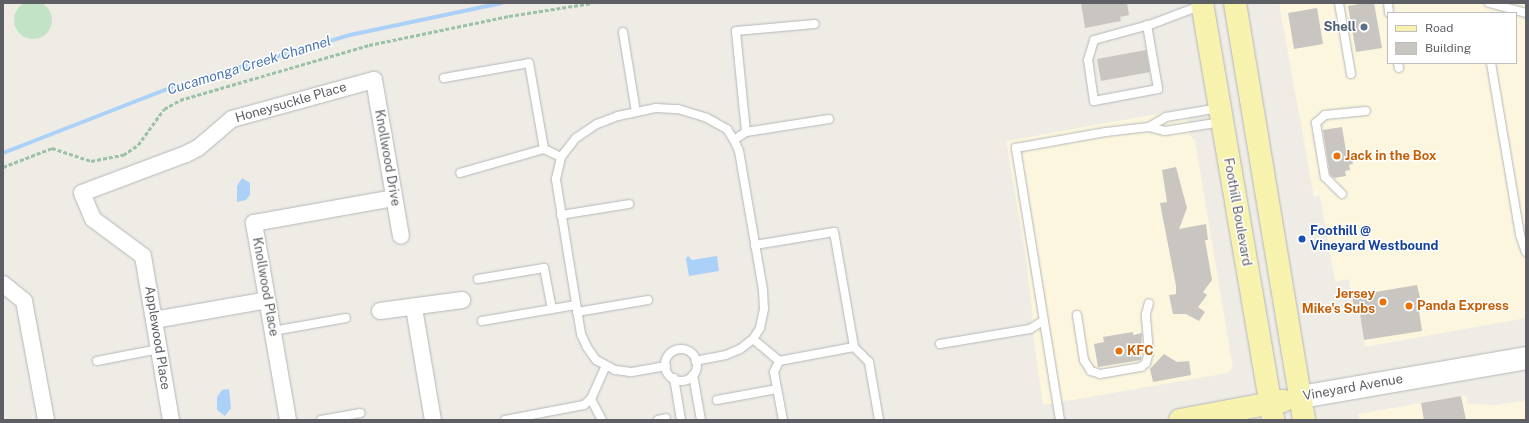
<!DOCTYPE html>
<style>
body{margin:0}
#map{position:relative;width:1529px;height:423px;overflow:hidden;background:#eeece5;font-family:"Public Sans",sans-serif}
div>[style]{position:absolute}
[style*='--x']{left:calc(var(--x)*1px);top:calc(var(--y)*1px);width:calc(var(--w)*1px);rotate:calc(var(--a)*1deg)}
.commercial>*{inset:0;background:#fbf6dd}
.green>*{inset:0;background:#c3e3c6}
.round{border-radius:50%}
.water>*{inset:0;background:#abd1f8}
.stream>*{height:4px;margin:-2px;padding:0 2px;transform-origin:2px;border-radius:2px;background:#abd1f8}
.building>*{inset:0;background:#c9c6c2}
.path>*{height:2.5px;margin-top:-1.25px;transform-origin:0;background:repeating-linear-gradient(90deg,#9cc1a9 0 4px,transparent 0 6px)}
.roads{filter:drop-shadow(0 0 1px #b5b6bb) drop-shadow(0 0 1px #b5b6bb)}
.service>*{height:8px;margin:-4px;padding:0 4px;transform-origin:4px;border-radius:4px;background:#fff}
.service>.ring{margin:-4px;padding:0;box-sizing:content-box;background:none;border:8px solid #fff;border-radius:50%}
.minor>*{height:16px;margin:-8px;padding:0 8px;transform-origin:8px;border-radius:8px;background:#fff}
.secondary>*{height:22px;margin:-11px;padding:0 11px;transform-origin:11px;border-radius:11px;background:#fff}
.primary>*{height:22px;margin:-11px;padding:0 11px;transform-origin:11px;border-radius:11px;background:#f8f2af}
.dots>*{width:11px;height:11px;translate:-50% -50%;box-sizing:border-box;border:2px solid #fff;border-radius:50%}
span{translate:-50% -50%;white-space:nowrap;text-align:center;line-height:1.15;-webkit-text-stroke:3px #fff;paint-order:stroke}
.service-label{font-size:13px;color:#4e5e75;font-weight:700}
.right{translate:-100% -50%;text-align:right}
.street-label{font-size:13px;color:#5d5f64}
.food-label{font-size:13px;color:#c56008;font-weight:700}
.left{translate:0 -50%;text-align:left}
.transit-label{font-size:13px;color:#164399;font-weight:700}
.water-label{font-size:14px;color:#4c76b1;font-style:italic}
.frame{position:absolute;inset:0;border:4px solid #5d5f64;pointer-events:none}
.legend{position:absolute;left:1387px;top:12px;width:130px;height:52px;box-sizing:border-box;background:#fff;border:1px solid #bebfc1;margin:0;padding:5px 7px;list-style:none;font-size:12px;color:#5d5f64}
.legend li{display:flex;align-items:center;gap:8px;height:20px}
.legend b{width:20px;border:1px solid #bebfc1}
</style>
<div id="map">
<div class="commercial">
<i style="clip-path:polygon(evenodd,1279px 3px,1526px 3px,1526px 318px,1365px 347px,1359px 309px,1354px 309px,1352px 296px,1355px 296px,1355px 292px,1351px 293px,1349px 279px,1335px 282px,1320px 196px,1314px 197px,1279px 3px,1388px 13px,1516px 13px,1516px 63px,1388px 63px,1388px 13px)"></i>
<i style="clip-path:polygon(1185px 109px,1190px 135px,1195px 140px,1233px 367px,1228px 373px,1043px 405px,1031px 320px,1033px 316px,1024px 246px,1006px 141px)"></i>
<i style="clip-path:polygon(1461px 396px,1466px 396px,1468px 404px,1496px 405px,1526px 400px,1526px 420px,1359px 420px,1358px 414px)"></i>
</div>
<div class="green">
<i class="round" style="left:14px;top:1px;width:38px;height:38px"></i>
</div>
<div class="water">
<i style="clip-path:polygon(242px 178px,250px 183px,250px 195px,246px 200px,237px 202px,237px 186px)"></i>
<i style="clip-path:polygon(688px 256px,692px 260px,717px 256px,719px 271px,689px 276px,686px 259px)"></i>
<i style="clip-path:polygon(229px 389px,231px 408px,225px 416px,217px 410px,217px 397px,222px 390px)"></i>
</div>
<div class="stream">
<i style="--x:3;--y:153;--w:181;--a:-21.3"></i>
<i style="--x:172;--y:87;--w:185;--a:-16.3"></i>
<i style="--x:350;--y:35;--w:155;--a:-11.9"></i>
</div>
<div class="building">
<i style="clip-path:polygon(1081px 3px,1127px 3px,1129px 15px,1120px 17px,1121px 21px,1085px 28px)"></i>
<i style="clip-path:polygon(1365px 3px,1374px 3px,1382px 48px,1356px 52px,1348px 6px)"></i>
<i style="clip-path:polygon(1317px 8px,1323px 44px,1294px 49px,1288px 13px)"></i>
<i style="clip-path:polygon(1146px 50px,1150px 72px,1101px 81px,1097px 59px)"></i>
<i style="clip-path:polygon(1342px 127px,1346px 151px,1351px 150px,1353px 164px,1349px 165px,1350px 170px,1345px 171px,1346px 176px,1334px 178px,1330px 174px,1323px 130px)"></i>
<i style="clip-path:polygon(1176px 167px,1187px 208px,1179px 229px,1206px 224px,1208px 240px,1205px 240px,1212px 280px,1203px 292px,1207px 295px,1198px 307px,1205px 312px,1199px 321px,1186px 314px,1173px 314px,1169px 295px,1176px 294px,1176px 286px,1160px 203px,1167px 202px,1162px 170px)"></i>
<i style="clip-path:polygon(1417px 285px,1420px 298px,1417px 298px,1422px 331px,1364px 340px,1359px 308px,1354px 309px,1352px 296px)"></i>
<i style="clip-path:polygon(1133px 332px,1133px 335px,1142px 333px,1141px 360px,1098px 367px,1094px 344px,1104px 342px,1103px 337px)"></i>
<i style="clip-path:polygon(1164px 354px,1177px 362px,1189px 361px,1191px 375px,1153px 382px,1150px 369px)"></i>
<i style="clip-path:polygon(1461px 396px,1466px 420px,1424px 420px,1421px 403px)"></i>
</div>
<div class="path">
<i style="--x:3;--y:167;--w:53;--a:-21.2"></i>
<i style="--x:52;--y:148;--w:41;--a:18.4"></i>
<i style="--x:91;--y:161;--w:33;--a:-11"></i>
<i style="--x:123;--y:155;--w:18;--a:-34"></i>
<i style="--x:138;--y:145;--w:44;--a:-54.2"></i>
<i style="--x:164;--y:109;--w:18;--a:-29"></i>
<i style="--x:180;--y:100;--w:197;--a:-16.2"></i>
<i style="--x:369;--y:45;--w:143;--a:-11.7"></i>
<i style="--x:509;--y:16;--w:84;--a:-8.9"></i>
</div>
<div class="roads">
<div class="service">
<i style="--x:1339;--y:3;--w:72;--a:80.4"></i>
<i style="--x:1388;--y:3;--w:10;--a:84"></i>
<i style="--x:1489;--y:3;--w:38;--a:15"></i>
<i style="--x:1147;--y:25;--w:65;--a:80.2"></i>
<i style="--x:1158;--y:89;--w:65;--a:169.4"></i>
<i style="--x:1094;--y:101;--w:41;--a:-98.3"></i>
<i style="--x:1088;--y:60;--w:21;--a:-73"></i>
<i style="--x:1094;--y:40;--w:60;--a:-15.4"></i>
<i style="--x:1152;--y:24;--w:53;--a:-20.8"></i>
<i style="--x:623;--y:32;--w:81;--a:80.8"></i>
<i style="--x:1398;--y:63;--w:5;--a:79"></i>
<i style="--x:1491;--y:63;--w:174;--a:80.4"></i>
<i style="--x:1520;--y:235;--w:18;--a:71"></i>
<i style="--x:444;--y:78;--w:86;--a:-10"></i>
<i style="--x:529;--y:63;--w:87;--a:80.1"></i>
<i style="--x:544;--y:149;--w:87;--a:164.1"></i>
<i style="--x:1149;--y:127;--w:20;--a:-30"></i>
<i style="--x:1166;--y:117;--w:54;--a:-9.6"></i>
<i style="--x:746;--y:132;--w:84;--a:-8.9"></i>
<i style="--x:734;--y:140;--w:14;--a:-34"></i>
<i style="--x:746;--y:132;--w:101;--a:-95.7"></i>
<i style="--x:736;--y:31;--w:79;--a:-5.1"></i>
<i style="--x:544;--y:149;--w:19;--a:25"></i>
<i style="--x:1342;--y:194;--w:24;--a:-135"></i>
<i style="--x:1325;--y:177;--w:55;--a:-99.5"></i>
<i style="--x:1316;--y:123;--w:12;--a:-42"></i>
<i style="--x:1325;--y:115;--w:41;--a:-5.6"></i>
<i style="--x:561;--y:215;--w:69;--a:-9.2"></i>
<i style="--x:755;--y:245;--w:80;--a:-9.3"></i>
<i style="--x:834;--y:232;--w:117;--a:80.1"></i>
<i style="--x:478;--y:279;--w:67;--a:-9.5"></i>
<i style="--x:544;--y:268;--w:42;--a:79"></i>
<i style="--x:577;--y:312;--w:72;--a:-9.6"></i>
<i style="--x:1077;--y:315;--w:46;--a:81.2"></i>
<i style="--x:1084;--y:360;--w:13;--a:58"></i>
<i style="--x:1091;--y:371;--w:9;--a:18"></i>
<i style="--x:1100;--y:374;--w:42;--a:-9.7"></i>
<i style="--x:1141;--y:367;--w:6;--a:-39"></i>
<i style="--x:1146;--y:363;--w:11;--a:-75"></i>
<i style="--x:1149;--y:352;--w:38;--a:-95"></i>
<i style="--x:1146;--y:314;--w:11;--a:-75"></i>
<i style="--x:482;--y:321;--w:95;--a:-9.7"></i>
<i style="--x:273;--y:331;--w:74;--a:-10.1"></i>
<i style="--x:753;--y:339;--w:34;--a:40"></i>
<i style="--x:779;--y:361;--w:76;--a:-10.6"></i>
<i style="--x:854;--y:347;--w:21;--a:45"></i>
<i style="--x:869;--y:362;--w:59;--a:80.2"></i>
<i style="--x:940;--y:344;--w:91;--a:-9.5"></i>
<i style="--x:1030;--y:329;--w:15;--a:-32"></i>
<i class="ring" style="left:665px;top:349px;width:24px;height:24px"></i>
<i style="--x:97;--y:361;--w:63;--a:-11"></i>
<i style="--x:779;--y:361;--w:12;--a:114"></i>
<i style="--x:774;--y:372;--w:49;--a:79.4"></i>
<i style="--x:666;--y:366;--w:36;--a:170"></i>
<i style="--x:631;--y:372;--w:16;--a:-173"></i>
<i style="--x:615;--y:370;--w:21;--a:-152"></i>
<i style="--x:596;--y:360;--w:16;--a:-125"></i>
<i style="--x:587;--y:347;--w:14;--a:-115"></i>
<i style="--x:581;--y:334;--w:157;--a:-99.2"></i>
<i style="--x:556;--y:179;--w:23;--a:-77"></i>
<i style="--x:561;--y:157;--w:24;--a:-52"></i>
<i style="--x:576;--y:138;--w:25;--a:-34"></i>
<i style="--x:597;--y:124;--w:22;--a:-21"></i>
<i style="--x:618;--y:116;--w:39;--a:-12"></i>
<i style="--x:656;--y:108;--w:22;--a:3"></i>
<i style="--x:678;--y:109;--w:30;--a:17"></i>
<i style="--x:707;--y:118;--w:23;--a:29"></i>
<i style="--x:727;--y:129;--w:13;--a:58"></i>
<i style="--x:734;--y:140;--w:12;--a:66"></i>
<i style="--x:739;--y:151;--w:141;--a:80.2"></i>
<i style="--x:763;--y:290;--w:19;--a:87"></i>
<i style="--x:764;--y:309;--w:19;--a:102"></i>
<i style="--x:760;--y:328;--w:13;--a:122"></i>
<i style="--x:753;--y:339;--w:16;--a:142"></i>
<i style="--x:740;--y:349;--w:15;--a:157"></i>
<i style="--x:726;--y:355;--w:31;--a:169"></i>
<i style="--x:693;--y:375;--w:46;--a:79.9"></i>
<i style="--x:674;--y:378;--w:43;--a:80.5"></i>
<i style="--x:717;--y:400;--w:61;--a:-10.4"></i>
<i style="--x:321;--y:420;--w:40;--a:-10"></i>
<i style="--x:505;--y:420;--w:80;--a:-10.8"></i>
<i style="--x:584;--y:405;--w:9;--a:-41"></i>
<i style="--x:602;--y:420;--w:24;--a:-118"></i>
<i style="--x:591;--y:399;--w:36;--a:-66"></i>
<i style="--x:658;--y:420;--w:8;--a:-14"></i>
<i style="--x:1060;--y:420;--w:276;--a:-99.2"></i>
<i style="--x:1016;--y:148;--w:91;--a:-10.1"></i>
<i style="--x:1106;--y:132;--w:43;--a:-6.6"></i>
<i style="--x:1149;--y:127;--w:16;--a:14"></i>
<i style="--x:1165;--y:131;--w:57;--a:-9.1"></i>
</div>
<div class="minor">
<i style="--x:3;--y:284;--w:27;--a:39"></i>
<i style="--x:24;--y:301;--w:121;--a:79.5"></i>
<i style="--x:414;--y:308;--w:114;--a:80.4"></i>
<i style="--x:380;--y:311;--w:83;--a:-7.6"></i>
<i style="--x:154;--y:320;--w:115;--a:-10"></i>
<i style="--x:171;--y:420;--w:166;--a:-99.7"></i>
<i style="--x:143;--y:256;--w:62;--a:-143.5"></i>
<i style="--x:93;--y:219;--w:28;--a:-113"></i>
<i style="--x:82;--y:193;--w:111;--a:-20.6"></i>
<i style="--x:186;--y:154;--w:13;--a:-27"></i>
<i style="--x:198;--y:148;--w:45;--a:-40.5"></i>
<i style="--x:232;--y:119;--w:147;--a:-15.4"></i>
<i style="--x:374;--y:80;--w:158;--a:80.2"></i>
<i style="--x:288;--y:420;--w:200;--a:-99.8"></i>
<i style="--x:254;--y:223;--w:142;--a:-10.1"></i>
</div>
<div class="secondary">
<i style="--x:1301;--y:397;--w:228;--a:-9.8"></i>
</div>
<div class="primary">
<i style="--x:1202;--y:3;--w:423;--a:80.3"></i>
<i style="--x:1235;--y:3;--w:423;--a:80.6"></i>
<i style="--x:1180;--y:420;--w:105;--a:-10.5"></i>
</div>
</div>
<div class="dots">
<i style="left:1364px;top:27px;background:#5c6f8a"></i>
<i style="left:1337px;top:156px;background:#e8710a"></i>
<i style="left:1302px;top:239px;background:#1a4fb4"></i>
<i style="left:1383px;top:302px;background:#e8710a"></i>
<i style="left:1409px;top:306px;background:#e8710a"></i>
<i style="left:1119px;top:351px;background:#e8710a"></i>
</div>
<div class="service-label">
<span class="right" style="left:1356px;top:27px">Shell</span>
</div>
<div class="street-label">
<span style="left:291px;top:103px;rotate:-16deg">Honeysuckle Place</span>
<span style="left:387px;top:158px;rotate:80deg">Knollwood Drive</span>
<span style="left:1237px;top:212px;rotate:80deg">Foothill Boulevard</span>
<span style="left:265px;top:287px;rotate:80deg">Knollwood Place</span>
<span style="left:157px;top:338px;rotate:81deg">Applewood Place</span>
<span style="left:1353px;top:388px;rotate:-10deg">Vineyard Avenue</span>
</div>
<div class="food-label">
<span class="left" style="left:1345px;top:156px">Jack in the Box</span>
<span class="right" style="left:1375px;top:302px">Jersey<br>Mike's Subs</span>
<span class="left" style="left:1417px;top:306px">Panda Express</span>
<span class="left" style="left:1127px;top:351px">KFC</span>
</div>
<div class="transit-label">
<span class="left" style="left:1310px;top:239px">Foothill @<br>Vineyard Westbound</span>
</div>
<div class="water-label">
<span style="left:249px;top:65px;rotate:-17deg">Cucamonga Creek Channel</span>
</div>
<div class="frame"></div>
<ul class="legend">
<li><b style="height:5px;background:#f8f2af"></b>Road</li>
<li><b style="height:11px;background:#c9c6c2"></b>Building</li>
</ul>
</div>
